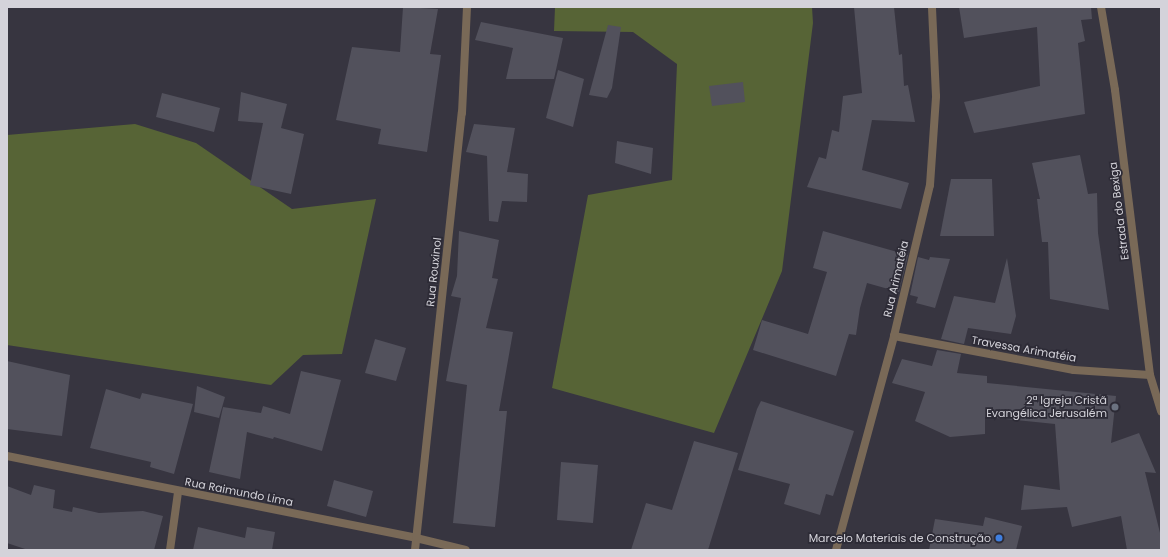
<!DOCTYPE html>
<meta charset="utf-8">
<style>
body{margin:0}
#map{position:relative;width:1168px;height:557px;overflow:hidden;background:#373540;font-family:Poppins,sans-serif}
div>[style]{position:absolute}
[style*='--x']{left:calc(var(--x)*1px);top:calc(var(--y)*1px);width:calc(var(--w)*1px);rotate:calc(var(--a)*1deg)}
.green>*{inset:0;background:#576436}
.building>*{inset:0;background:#52515c}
.minor>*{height:8px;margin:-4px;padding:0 4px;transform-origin:4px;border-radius:4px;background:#796957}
.tertiary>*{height:8px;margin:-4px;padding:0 4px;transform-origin:4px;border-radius:4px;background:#796957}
.dots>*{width:11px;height:11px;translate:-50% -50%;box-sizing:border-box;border:2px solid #2d2b36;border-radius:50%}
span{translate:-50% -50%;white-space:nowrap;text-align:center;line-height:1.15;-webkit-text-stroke:3.5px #2d2b36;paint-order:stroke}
.street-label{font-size:11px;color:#d4d3da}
.poi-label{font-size:11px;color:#d4d3da}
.right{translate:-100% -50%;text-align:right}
.frame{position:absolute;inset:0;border:8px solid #d4d3da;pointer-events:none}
</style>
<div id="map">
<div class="green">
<i style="clip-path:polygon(555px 7px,812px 7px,813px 23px,782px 271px,714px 433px,552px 388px,588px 195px,672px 180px,677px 64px,633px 32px,554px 31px)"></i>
<i style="clip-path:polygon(135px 124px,196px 143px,292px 209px,376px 199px,342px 354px,303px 355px,271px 385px,7px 345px,7px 135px)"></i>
</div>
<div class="building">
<i style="clip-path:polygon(403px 7px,438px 9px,430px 54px,441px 55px,427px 152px,378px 144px,381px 129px,336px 120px,352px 47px,400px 52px)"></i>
<i style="clip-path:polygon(854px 7px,894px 7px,899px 55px,902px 54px,904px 86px,908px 85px,915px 122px,872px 120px,862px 170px,909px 183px,901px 209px,807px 187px,819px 157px,826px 159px,832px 130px,839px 132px,843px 96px,862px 93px)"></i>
<i style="clip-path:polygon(959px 7px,1091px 7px,1092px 19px,1081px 20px,1085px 41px,1078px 43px,1085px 114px,974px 133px,964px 102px,1040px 86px,1037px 27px,964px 38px)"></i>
<i style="clip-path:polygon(481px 22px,563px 38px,554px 79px,506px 79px,513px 48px,475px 40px)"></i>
<i style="clip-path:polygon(608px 25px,621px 27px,612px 88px,607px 98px,589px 95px)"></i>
<i style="clip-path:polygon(558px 70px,584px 79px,573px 127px,546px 118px)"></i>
<i style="clip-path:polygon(743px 82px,745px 102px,712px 106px,709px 86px)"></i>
<i style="clip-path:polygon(241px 92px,287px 104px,281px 128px,304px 134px,291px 194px,250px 185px,263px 123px,238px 121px)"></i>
<i style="clip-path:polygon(162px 93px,220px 108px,214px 132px,156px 117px)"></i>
<i style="clip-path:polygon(474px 124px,515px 128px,507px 172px,528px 174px,527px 202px,502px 201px,498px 222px,489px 221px,487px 156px,466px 152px)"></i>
<i style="clip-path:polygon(617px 141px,653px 148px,651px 174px,615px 163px)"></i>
<i style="clip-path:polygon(1080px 155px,1088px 194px,1097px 193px,1098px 233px,1109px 310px,1050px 299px,1048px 242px,1042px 242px,1037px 199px,1040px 199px,1032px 163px)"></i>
<i style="clip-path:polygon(951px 179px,992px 179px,994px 236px,940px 236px)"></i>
<i style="clip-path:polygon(459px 231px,499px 240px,492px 278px,498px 279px,486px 328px,513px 332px,499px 411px,507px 411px,495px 527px,453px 523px,467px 385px,446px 381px,461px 298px,451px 296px,457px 276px)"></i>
<i style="clip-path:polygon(823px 231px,908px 255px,899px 292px,867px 283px,860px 308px,856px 335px,849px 334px,836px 376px,753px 350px,762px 320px,808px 334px,827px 272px,813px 268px)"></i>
<i style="clip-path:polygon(918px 257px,929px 260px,930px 257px,950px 259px,935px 308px,916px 303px,918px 297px,910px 295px)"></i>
<i style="clip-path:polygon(1007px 258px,1016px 316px,1011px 334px,968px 328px,964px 344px,941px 339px,954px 296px,995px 303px)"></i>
<i style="clip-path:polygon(375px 339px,406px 348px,396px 381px,365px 373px)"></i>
<i style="clip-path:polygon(937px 350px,961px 354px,957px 373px,987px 376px,987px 383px,1116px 396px,1111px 443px,1139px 433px,1156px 473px,1145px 472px,1161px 537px,1161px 550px,1127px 550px,1121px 516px,1072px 527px,1067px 507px,1021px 510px,1024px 485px,1060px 490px,1055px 424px,985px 417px,985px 434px,950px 437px,915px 421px,925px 392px,892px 383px,902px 359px,932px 366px)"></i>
<i style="clip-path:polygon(7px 361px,70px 375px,62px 436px,7px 429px)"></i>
<i style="clip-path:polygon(301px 371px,341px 380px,322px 451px,274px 437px,273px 439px,247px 432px,240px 479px,209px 472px,223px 407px,261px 413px,263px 406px,290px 414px)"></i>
<i style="clip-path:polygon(197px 386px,225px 397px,219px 418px,194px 412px)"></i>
<i style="clip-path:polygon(106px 389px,140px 399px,142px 393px,193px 404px,174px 474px,150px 467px,151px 462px,90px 448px)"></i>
<i style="clip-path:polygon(761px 401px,854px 431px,833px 496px,826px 494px,820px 515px,784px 504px,790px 484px,738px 470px,757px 409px)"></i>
<i style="clip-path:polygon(694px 441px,738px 453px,708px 550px,631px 550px,646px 503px,672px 510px)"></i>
<i style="clip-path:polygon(561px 462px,598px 465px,593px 523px,557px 520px)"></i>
<i style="clip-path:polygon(334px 480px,373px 491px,366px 517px,327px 506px)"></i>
<i style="clip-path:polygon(34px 485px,55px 490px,53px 508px,72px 512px,73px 507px,99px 513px,143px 511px,163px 516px,154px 550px,28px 550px,7px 543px,7px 486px,31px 495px)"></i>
<i style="clip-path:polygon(985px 517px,1022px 526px,1016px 550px,929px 550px,935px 519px,983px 526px)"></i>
<i style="clip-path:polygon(198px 527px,245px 538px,247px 527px,275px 532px,272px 550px,193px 550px)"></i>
</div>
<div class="minor">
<i style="--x:894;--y:336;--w:183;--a:10.7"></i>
<i style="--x:1074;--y:370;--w:76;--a:3.8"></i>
<i style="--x:7;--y:456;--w:417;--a:11.3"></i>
<i style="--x:416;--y:538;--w:51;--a:13.5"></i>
<i style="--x:170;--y:550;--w:59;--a:-82.1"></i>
<i style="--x:415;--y:550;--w:440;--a:-83.9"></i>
<i style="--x:462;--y:113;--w:106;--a:-87.3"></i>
<i style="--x:836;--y:550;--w:222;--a:-74.8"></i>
<i style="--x:894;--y:336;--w:155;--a:-76.6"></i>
<i style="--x:930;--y:185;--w:89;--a:-86.1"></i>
<i style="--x:936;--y:96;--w:89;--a:-92.6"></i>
</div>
<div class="tertiary">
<i style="--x:1101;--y:7;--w:84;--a:80.4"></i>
<i style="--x:1115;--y:90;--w:287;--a:83"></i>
<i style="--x:1150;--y:375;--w:38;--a:73"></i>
</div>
<div class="dots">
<i style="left:1115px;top:407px;background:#6b7280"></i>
<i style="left:999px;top:538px;background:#3f7fe0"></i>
</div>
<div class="street-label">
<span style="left:1119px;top:211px;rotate:-97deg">Estrada do Bexiga</span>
<span style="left:434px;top:272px;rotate:-84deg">Rua Rouxinol</span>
<span style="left:896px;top:279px;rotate:-77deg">Rua Arimatéia</span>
<span style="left:1024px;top:349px;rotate:10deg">Travessa Arimatéia</span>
<span style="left:239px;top:492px;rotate:11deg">Rua Raimundo Lima</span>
</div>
<div class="poi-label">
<span class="right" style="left:1107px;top:407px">2ª Igreja Cristã<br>Evangélica Jerusalém</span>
<span class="right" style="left:991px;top:538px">Marcelo Materiais de Construção</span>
</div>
<div class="frame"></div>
</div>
